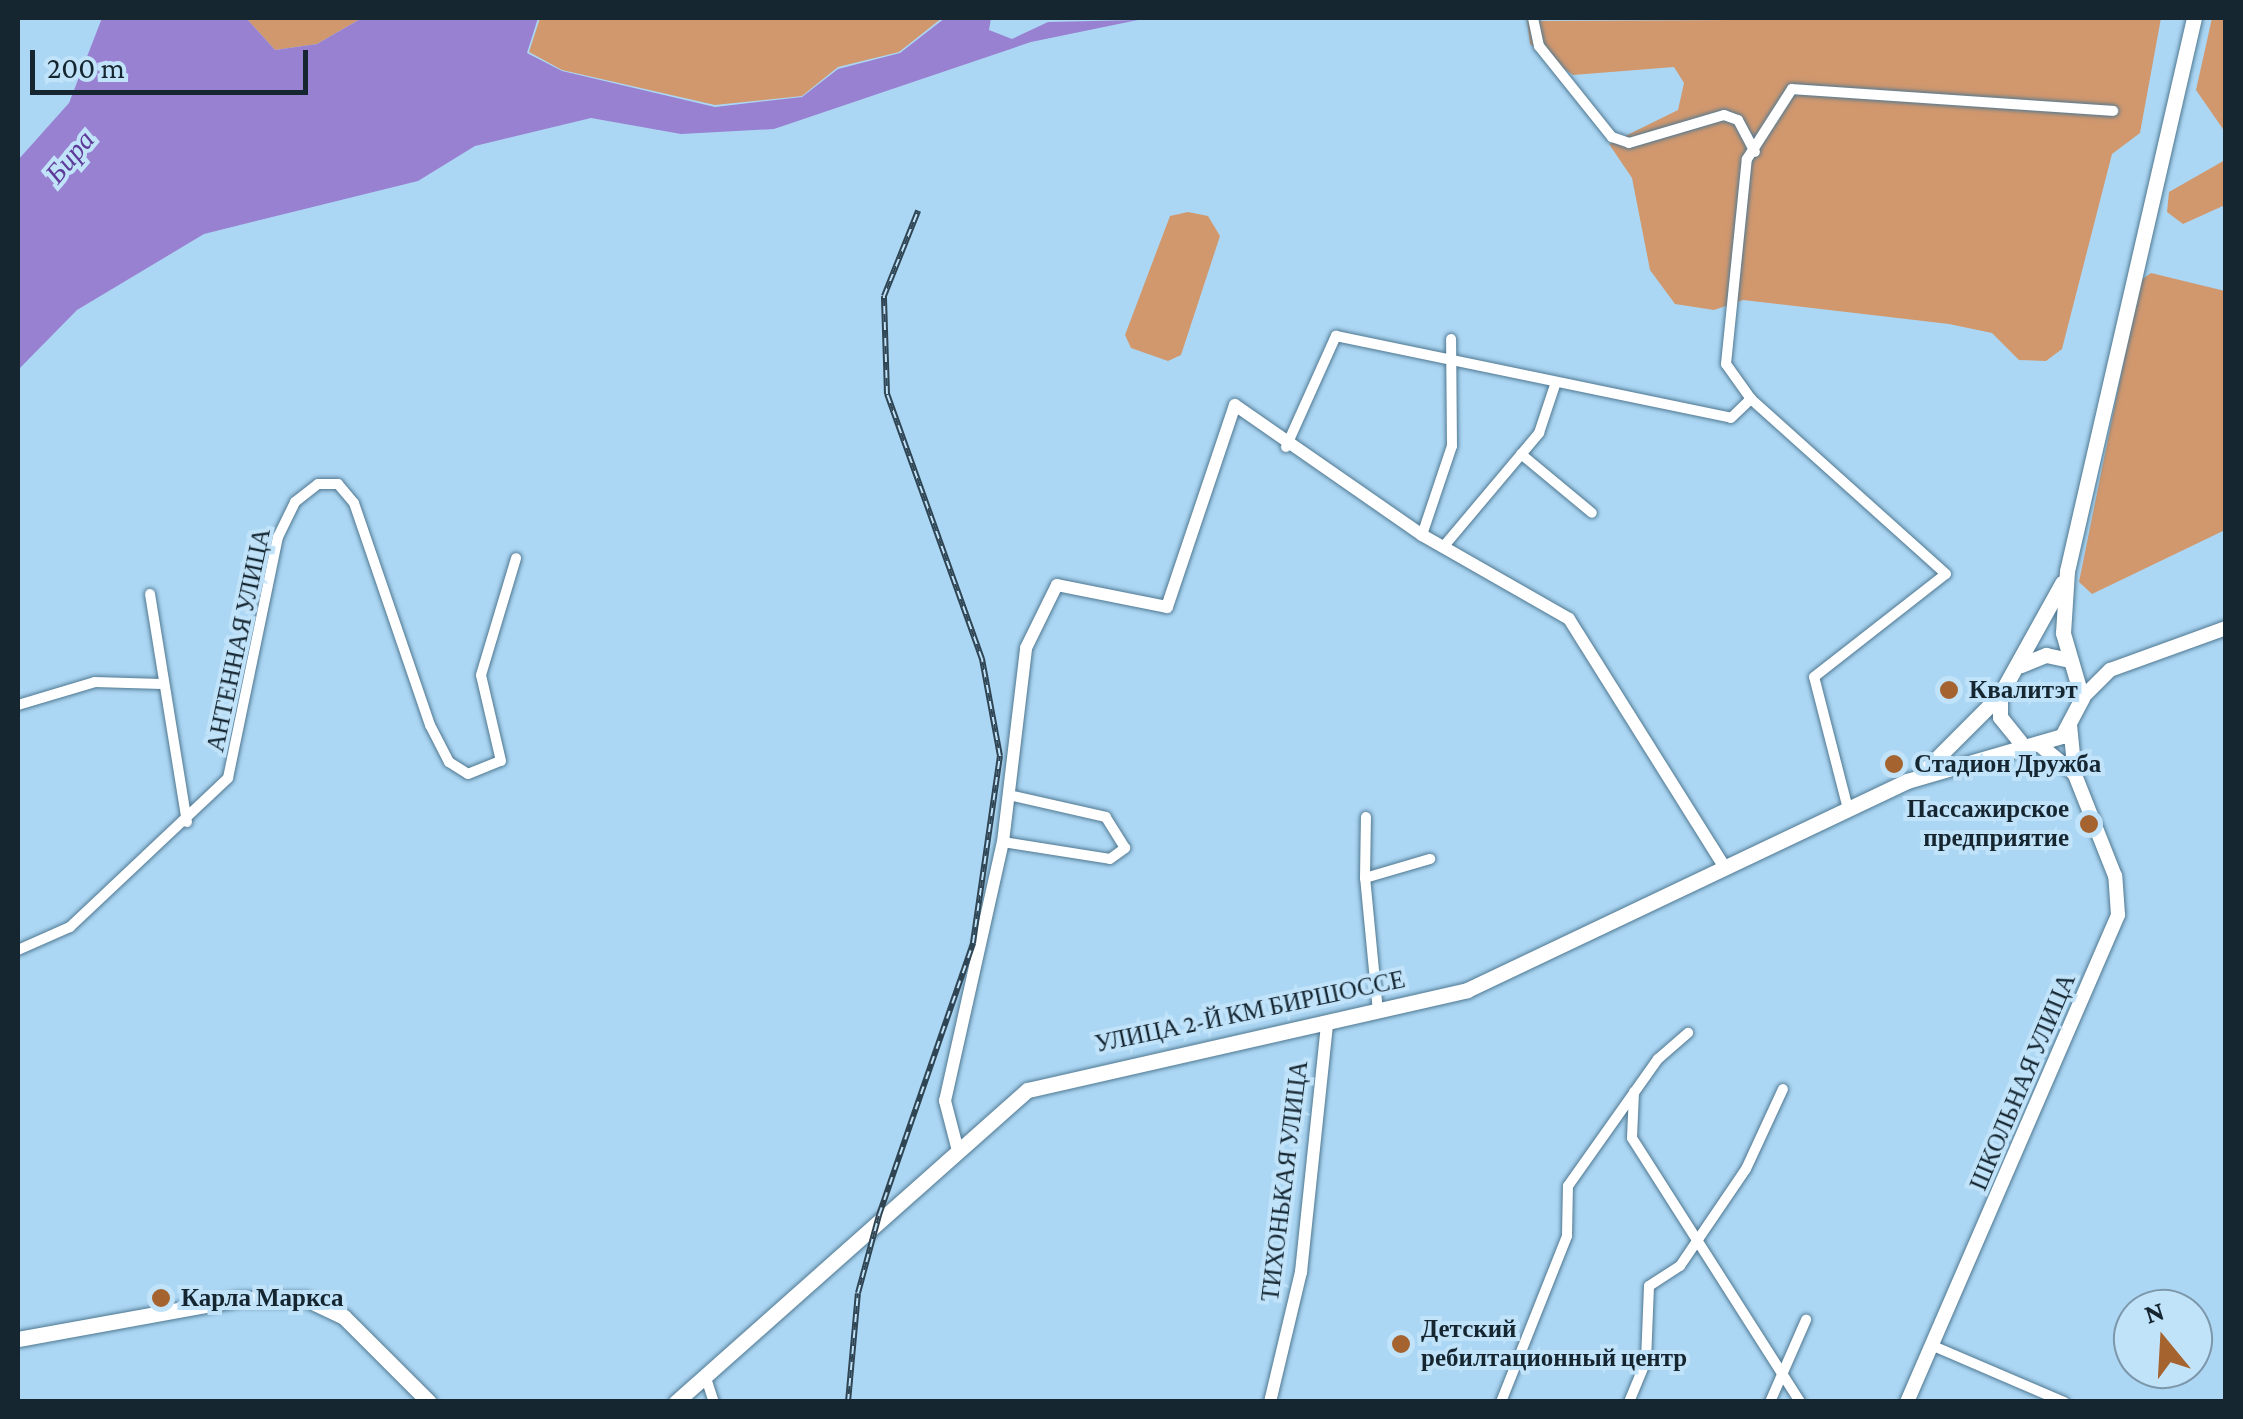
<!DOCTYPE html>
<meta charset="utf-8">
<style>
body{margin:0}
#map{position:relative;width:2243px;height:1419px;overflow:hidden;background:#acd7f4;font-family:"Crimson Pro",serif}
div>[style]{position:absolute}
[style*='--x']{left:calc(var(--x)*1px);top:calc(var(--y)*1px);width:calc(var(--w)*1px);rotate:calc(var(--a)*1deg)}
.green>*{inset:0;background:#d1986e}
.water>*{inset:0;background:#9981d1}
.roads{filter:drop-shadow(0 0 2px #507891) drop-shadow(0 0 2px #507891)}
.minor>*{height:10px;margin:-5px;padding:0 5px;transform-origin:5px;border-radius:5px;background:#fff}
.tertiary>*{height:12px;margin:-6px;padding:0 6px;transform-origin:6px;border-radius:6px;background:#fff}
.secondary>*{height:14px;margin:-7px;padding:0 7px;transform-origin:7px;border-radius:7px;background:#fff}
.primary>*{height:15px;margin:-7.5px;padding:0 7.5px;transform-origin:7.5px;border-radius:7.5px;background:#fff}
.rail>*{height:6px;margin-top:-3px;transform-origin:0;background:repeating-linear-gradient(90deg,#c1e3fa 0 8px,#2f4553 0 16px);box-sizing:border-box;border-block:2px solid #2f4553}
.dots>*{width:28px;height:28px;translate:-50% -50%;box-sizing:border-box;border:5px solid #c1e3fa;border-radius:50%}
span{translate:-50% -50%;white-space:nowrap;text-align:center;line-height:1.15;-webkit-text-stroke:8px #c1e3fa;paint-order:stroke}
.street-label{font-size:25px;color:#152631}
.poi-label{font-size:25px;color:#152631;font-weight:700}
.left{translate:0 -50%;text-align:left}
.right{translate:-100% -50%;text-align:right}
.water-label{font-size:28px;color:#5d3998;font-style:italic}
.frame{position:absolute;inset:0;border:20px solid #152631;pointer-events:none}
.north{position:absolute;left:2113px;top:1289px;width:100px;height:100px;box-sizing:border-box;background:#c1e3fa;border:2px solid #7c97aa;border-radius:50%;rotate:342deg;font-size:28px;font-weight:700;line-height:40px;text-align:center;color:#152631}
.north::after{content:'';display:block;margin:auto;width:35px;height:45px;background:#a5642f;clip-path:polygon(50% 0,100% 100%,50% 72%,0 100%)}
.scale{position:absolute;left:30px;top:50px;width:278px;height:45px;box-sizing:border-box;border:5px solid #152631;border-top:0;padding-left:12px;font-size:30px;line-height:35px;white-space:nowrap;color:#152631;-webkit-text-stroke:8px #c1e3fa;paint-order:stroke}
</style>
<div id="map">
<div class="green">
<i style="clip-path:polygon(246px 18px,362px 18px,317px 44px,275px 50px)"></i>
<i style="clip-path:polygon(540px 18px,942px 18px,899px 52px,838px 67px,802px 96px,715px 105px,562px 70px,529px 52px)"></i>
<i style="clip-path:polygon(2161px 18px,2140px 133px,2112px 154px,2062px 349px,2046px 361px,2019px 360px,1992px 333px,1949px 324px,1743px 300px,1714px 310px,1675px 304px,1650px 270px,1632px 178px,1609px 144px,1678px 110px,1684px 83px,1674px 67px,1573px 75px,1530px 44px,1527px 21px)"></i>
<i style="clip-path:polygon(2212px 18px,2225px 18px,2225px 132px,2196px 90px)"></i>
<i style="clip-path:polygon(2225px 160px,2225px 205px,2183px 224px,2167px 212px,2169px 192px)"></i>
<i style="clip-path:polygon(1188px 212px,1208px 216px,1220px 236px,1181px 355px,1168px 361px,1131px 348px,1125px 335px,1170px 216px)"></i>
<i style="clip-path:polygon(2151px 273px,2225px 291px,2225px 530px,2092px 594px,2079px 582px,2140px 281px)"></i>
</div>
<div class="water">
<i style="clip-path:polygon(102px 18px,246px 18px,275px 50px,317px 44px,362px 18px,538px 18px,527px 53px,562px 71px,715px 107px,802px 97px,838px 69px,900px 53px,945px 18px,991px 18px,989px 30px,1012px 39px,1048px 22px,1138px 20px,1031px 42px,774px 129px,681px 134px,591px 118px,475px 146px,418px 181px,204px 234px,77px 310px,18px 370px,18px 160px,69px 103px)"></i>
</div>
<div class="roads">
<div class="minor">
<i style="--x:1533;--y:18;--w:29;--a:78"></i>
<i style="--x:1539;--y:46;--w:117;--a:51.3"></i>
<i style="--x:1612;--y:137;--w:18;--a:19"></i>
<i style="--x:1629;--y:143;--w:99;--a:-16.4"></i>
<i style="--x:1724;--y:115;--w:15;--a:20"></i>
<i style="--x:1738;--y:120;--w:36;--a:62"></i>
<i style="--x:1286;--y:447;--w:122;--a:-65.8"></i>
<i style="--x:1336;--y:336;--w:403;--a:11.7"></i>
<i style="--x:1731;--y:418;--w:28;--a:-44"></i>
<i style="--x:1521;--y:454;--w:92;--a:39.7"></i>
<i style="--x:1422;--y:535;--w:94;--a:-71.4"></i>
<i style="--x:1452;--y:446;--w:107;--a:-90.5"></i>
<i style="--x:1444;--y:546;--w:148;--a:-49.9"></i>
<i style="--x:1539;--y:433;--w:51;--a:-71.6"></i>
<i style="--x:150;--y:594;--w:231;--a:80.8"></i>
<i style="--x:18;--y:705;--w:80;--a:-16.6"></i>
<i style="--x:95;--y:682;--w:67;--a:1.7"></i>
<i style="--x:1848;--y:809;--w:136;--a:-104.4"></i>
<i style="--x:1814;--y:677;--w:167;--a:-38"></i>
<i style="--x:1946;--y:574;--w:262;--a:-138.1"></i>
<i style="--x:1751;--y:399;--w:43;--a:-125.5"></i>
<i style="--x:1726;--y:364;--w:206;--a:-84.2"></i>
<i style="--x:1747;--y:159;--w:83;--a:-57.3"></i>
<i style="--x:1792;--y:89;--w:322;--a:3.9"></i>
<i style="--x:1003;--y:842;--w:108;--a:9"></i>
<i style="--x:1110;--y:859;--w:19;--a:-36"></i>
<i style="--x:1125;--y:848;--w:36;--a:-122"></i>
<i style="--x:1106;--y:817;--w:99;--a:-167.2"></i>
<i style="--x:1365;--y:878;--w:61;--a:-89.1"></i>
<i style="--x:18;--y:950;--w:57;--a:-23.9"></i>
<i style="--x:70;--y:927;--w:217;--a:-43.3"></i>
<i style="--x:228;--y:778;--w:246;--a:-78.3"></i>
<i style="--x:278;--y:537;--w:39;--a:-64"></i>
<i style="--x:295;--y:502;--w:29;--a:-38"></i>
<i style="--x:318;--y:484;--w:20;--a:0"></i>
<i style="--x:338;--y:484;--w:25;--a:50"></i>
<i style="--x:354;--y:503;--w:235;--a:71.1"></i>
<i style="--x:430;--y:725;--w:42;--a:62.8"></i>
<i style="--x:449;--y:762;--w:22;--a:32"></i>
<i style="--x:468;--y:774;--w:35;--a:-22"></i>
<i style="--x:501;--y:761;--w:88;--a:-103.1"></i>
<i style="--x:481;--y:675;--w:122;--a:-73.3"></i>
<i style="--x:1378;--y:1012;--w:135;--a:-95.5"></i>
<i style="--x:1365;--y:878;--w:68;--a:-16.3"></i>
<i style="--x:1634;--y:1092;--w:46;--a:92.5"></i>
<i style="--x:1632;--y:1138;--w:313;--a:57.5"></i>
<i style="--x:1931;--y:1345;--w:145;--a:23.2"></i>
<i style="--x:706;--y:1378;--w:25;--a:72"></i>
<i style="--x:1501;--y:1402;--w:179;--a:-68.3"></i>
<i style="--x:1567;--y:1236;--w:50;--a:-88.9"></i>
<i style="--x:1568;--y:1186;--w:156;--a:-54.7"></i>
<i style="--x:1658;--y:1059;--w:40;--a:-41"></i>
<i style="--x:1629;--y:1402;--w:44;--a:-67.5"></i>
<i style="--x:1646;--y:1361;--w:75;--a:-87.7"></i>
<i style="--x:1649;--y:1286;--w:37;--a:-33"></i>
<i style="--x:1680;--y:1266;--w:117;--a:-55.8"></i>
<i style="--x:1746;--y:1169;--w:88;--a:-65.2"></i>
<i style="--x:1770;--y:1402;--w:90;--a:-66.3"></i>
</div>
<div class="tertiary">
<i style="--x:957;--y:1147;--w:48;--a:-104.6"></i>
<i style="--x:945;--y:1101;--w:265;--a:-77.4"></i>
<i style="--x:1003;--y:842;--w:195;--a:-83.2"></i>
<i style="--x:1026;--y:648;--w:70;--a:-63.8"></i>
<i style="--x:1057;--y:585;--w:112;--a:11.3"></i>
<i style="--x:1167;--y:607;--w:213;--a:-71.4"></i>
<i style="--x:1235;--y:405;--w:228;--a:34.8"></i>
<i style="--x:1422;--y:535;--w:169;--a:29.7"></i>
<i style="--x:1569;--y:619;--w:292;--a:57.9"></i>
<i style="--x:1270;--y:1402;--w:134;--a:-76.6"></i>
<i style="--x:1301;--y:1272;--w:248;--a:-84"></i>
</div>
<div class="secondary">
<i style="--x:2082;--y:698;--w:40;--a:-45"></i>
<i style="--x:2110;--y:670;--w:123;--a:-19.9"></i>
<i style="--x:2041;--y:746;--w:44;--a:39.5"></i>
<i style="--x:1907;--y:1402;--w:531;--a:-66.57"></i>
<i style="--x:2118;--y:915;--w:39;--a:-94"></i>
<i style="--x:2115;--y:876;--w:109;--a:-111.6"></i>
<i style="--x:2075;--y:775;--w:50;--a:-95.7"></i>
</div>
<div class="primary">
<i style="--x:2021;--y:665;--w:27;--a:-22"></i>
<i style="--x:2046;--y:655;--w:24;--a:12"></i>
<i style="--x:2000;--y:695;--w:22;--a:90"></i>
<i style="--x:2000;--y:717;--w:32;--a:51"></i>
<i style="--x:1927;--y:768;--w:103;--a:-45"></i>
<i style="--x:2000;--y:695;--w:128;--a:-61"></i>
<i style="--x:18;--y:1339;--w:225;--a:-10.3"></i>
<i style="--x:239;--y:1299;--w:67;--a:0"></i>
<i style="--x:306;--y:1299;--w:42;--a:25.3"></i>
<i style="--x:344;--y:1317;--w:120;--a:45"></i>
<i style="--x:676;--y:1402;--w:470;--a:-41.6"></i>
<i style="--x:1028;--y:1090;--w:450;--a:-12.8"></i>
<i style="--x:1467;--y:990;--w:487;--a:-25.4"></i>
<i style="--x:1907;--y:781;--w:161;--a:-16.2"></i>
<i style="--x:2062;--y:736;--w:43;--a:-62.2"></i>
<i style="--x:2082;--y:698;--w:68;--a:-106.3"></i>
<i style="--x:2063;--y:633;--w:62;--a:-86.3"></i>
<i style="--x:2067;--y:571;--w:567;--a:-77.07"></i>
</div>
</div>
<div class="rail">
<i style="--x:848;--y:1402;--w:109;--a:-84.8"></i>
<i style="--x:858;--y:1293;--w:81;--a:-74.9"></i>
<i style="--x:879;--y:1215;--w:288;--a:-70.9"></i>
<i style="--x:973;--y:943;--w:189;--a:-81.8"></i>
<i style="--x:1000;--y:756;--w:99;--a:-100.5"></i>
<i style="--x:982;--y:659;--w:282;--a:-109.7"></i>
<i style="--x:887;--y:394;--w:98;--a:-91.8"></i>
<i style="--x:884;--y:296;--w:92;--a:-68.2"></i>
</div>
<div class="dots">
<i style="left:1949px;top:690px;background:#a5642f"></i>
<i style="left:1894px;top:764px;background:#a5642f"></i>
<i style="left:2089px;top:824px;background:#a5642f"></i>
<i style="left:161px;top:1298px;background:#a5642f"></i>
<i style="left:1401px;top:1344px;background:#a5642f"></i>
</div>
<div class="street-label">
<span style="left:239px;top:640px;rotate:-78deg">АНТЕННАЯ УЛИЦА</span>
<span style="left:1250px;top:1012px;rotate:-12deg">УЛИЦА 2-Й КМ БИРШОССЕ</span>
<span style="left:2023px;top:1082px;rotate:-67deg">ШКОЛЬНАЯ УЛИЦА</span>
<span style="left:1285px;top:1181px;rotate:-83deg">ТИХОНЬКАЯ УЛИЦА</span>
</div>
<div class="poi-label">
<span class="left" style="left:1969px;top:690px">Квалитэт</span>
<span class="left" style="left:1914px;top:764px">Стадион Дружба</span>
<span class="right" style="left:2069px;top:824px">Пассажирское<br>предприятие</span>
<span class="left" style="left:181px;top:1298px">Карла Маркса</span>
<span class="left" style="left:1421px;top:1344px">Детский<br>ребилтационный центр</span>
</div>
<div class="water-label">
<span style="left:70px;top:157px;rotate:-50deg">Бира</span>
</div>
<div class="frame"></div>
<div class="north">N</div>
<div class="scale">200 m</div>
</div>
